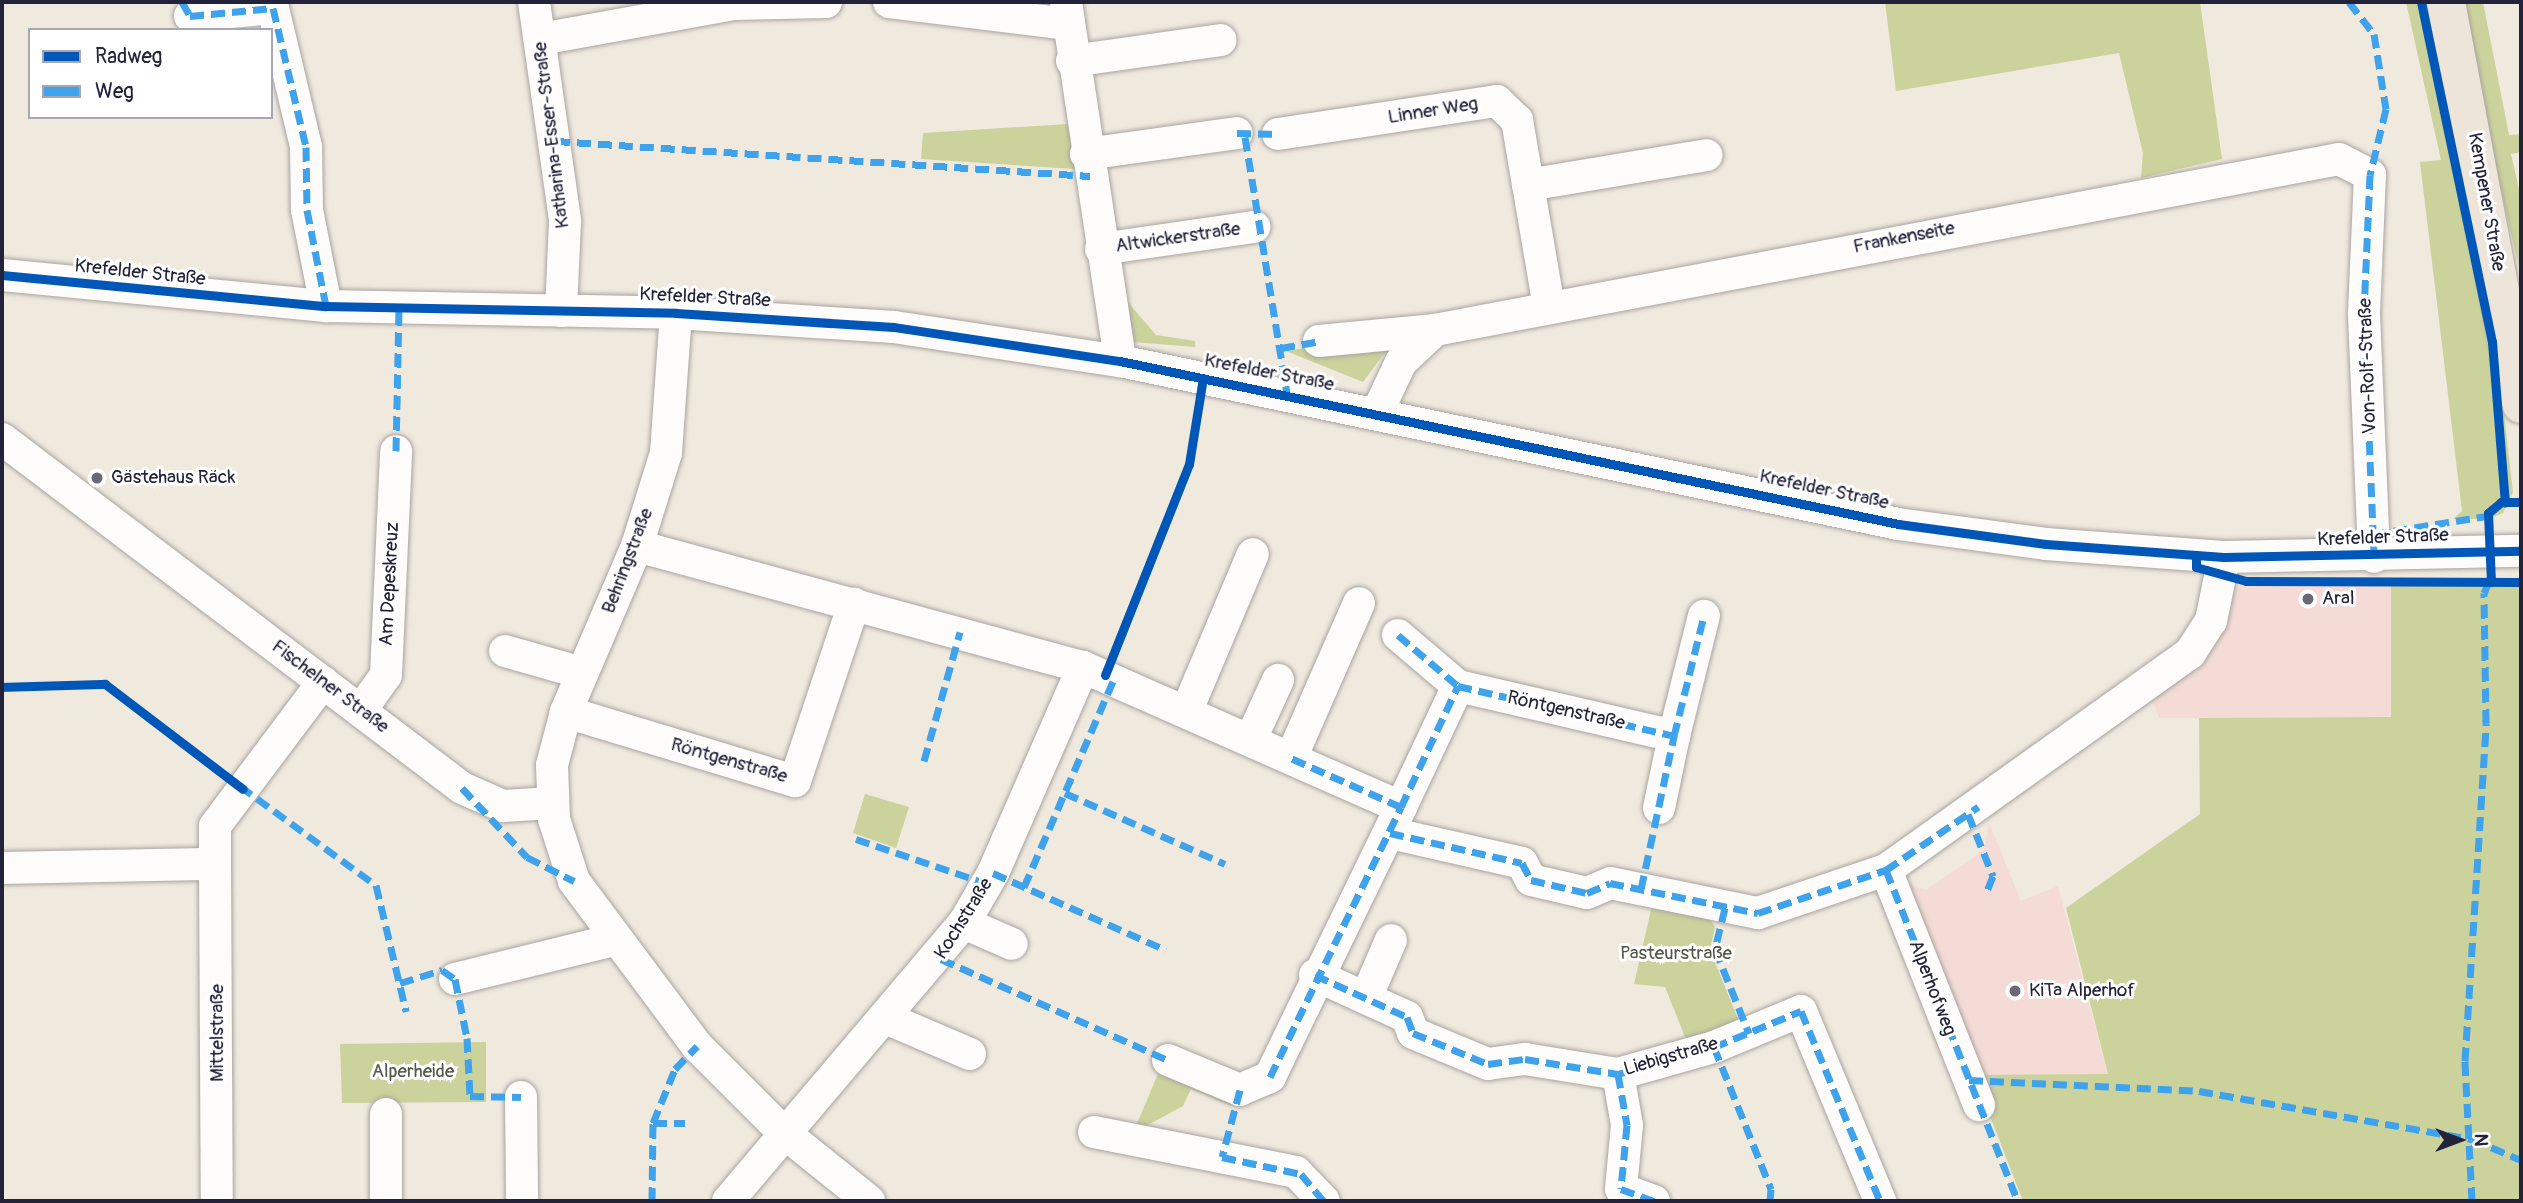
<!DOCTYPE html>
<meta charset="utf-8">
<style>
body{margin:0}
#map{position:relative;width:2523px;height:1203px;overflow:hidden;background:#f0e9de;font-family:Pangolin,sans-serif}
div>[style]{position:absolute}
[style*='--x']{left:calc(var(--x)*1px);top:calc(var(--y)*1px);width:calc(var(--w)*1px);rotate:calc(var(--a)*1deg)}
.built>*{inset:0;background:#f4dbd6}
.green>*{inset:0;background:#ccd29b}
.roads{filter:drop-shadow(0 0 2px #a8a4a1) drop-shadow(0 0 2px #a8a4a1)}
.minor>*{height:32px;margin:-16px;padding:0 16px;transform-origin:16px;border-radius:16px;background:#fdfcfa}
.major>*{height:38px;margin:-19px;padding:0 19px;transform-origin:19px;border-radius:19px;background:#ede4da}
.quiet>*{height:7px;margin-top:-3.5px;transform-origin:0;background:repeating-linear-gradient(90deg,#3ea2ec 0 14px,transparent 0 21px)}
.cycleway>*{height:9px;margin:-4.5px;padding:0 4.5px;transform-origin:4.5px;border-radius:4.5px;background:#0057b8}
.dots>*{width:19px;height:19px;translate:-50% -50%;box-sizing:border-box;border:4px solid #fff;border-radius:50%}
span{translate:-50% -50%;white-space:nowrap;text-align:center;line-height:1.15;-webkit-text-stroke:6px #fff;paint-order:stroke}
.street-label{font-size:19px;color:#22223b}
.poi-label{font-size:19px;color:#22223b}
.left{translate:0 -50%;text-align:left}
.park-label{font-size:19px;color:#535949}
.frame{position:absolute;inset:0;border:4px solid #22223b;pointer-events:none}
.legend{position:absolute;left:28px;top:28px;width:245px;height:91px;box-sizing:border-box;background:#fff;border:2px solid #a7a7b1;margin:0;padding:9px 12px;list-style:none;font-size:21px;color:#22223b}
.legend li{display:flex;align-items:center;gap:14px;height:35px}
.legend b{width:35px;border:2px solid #a7a7b1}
.north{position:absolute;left:2425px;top:1105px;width:70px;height:70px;-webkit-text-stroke:5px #fff;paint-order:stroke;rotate:90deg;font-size:19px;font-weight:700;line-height:28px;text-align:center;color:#22223b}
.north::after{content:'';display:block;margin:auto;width:24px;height:32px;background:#22223b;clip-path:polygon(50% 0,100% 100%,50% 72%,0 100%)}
</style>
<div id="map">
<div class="built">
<i style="clip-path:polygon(2238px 586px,2391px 586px,2391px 717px,2159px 718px,2151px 695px,2219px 632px)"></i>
<i style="clip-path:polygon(1989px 823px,2021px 901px,2058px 886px,2108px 1075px,1976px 1075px,1903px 882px,1926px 890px,1984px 850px)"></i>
</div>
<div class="green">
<i style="clip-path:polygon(1885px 2px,2200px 2px,2222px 159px,2141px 178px,2143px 153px,2119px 53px,1896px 91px)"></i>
<i style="clip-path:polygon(2406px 2px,2431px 2px,2495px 333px,2513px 492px,2503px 513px,2488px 519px,2453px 519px,2462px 511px,2420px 162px,2441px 160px)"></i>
<i style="clip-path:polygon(2456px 2px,2483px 2px,2509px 135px,2521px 134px,2521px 152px,2511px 154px,2521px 198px,2521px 275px)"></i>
<i style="clip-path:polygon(1068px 124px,1075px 169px,921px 159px,923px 133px)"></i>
<i style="clip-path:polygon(1127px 301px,1156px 335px,1195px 341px,1195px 347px,1133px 342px)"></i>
<i style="clip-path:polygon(1375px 337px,1388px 348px,1363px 382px,1286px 351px)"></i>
<i style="clip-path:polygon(2391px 586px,2521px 586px,2521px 1201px,2023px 1201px,1974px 1075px,2108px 1074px,2066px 908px,2200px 814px,2199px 718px,2391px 717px)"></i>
<i style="clip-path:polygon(865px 794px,909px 807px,896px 848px,853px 833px)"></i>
<i style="clip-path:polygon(1653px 901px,1705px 912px,1715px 927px,1710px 950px,1741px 1026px,1689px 1047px,1665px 987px,1634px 984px)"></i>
<i style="clip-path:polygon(486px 1042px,486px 1102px,342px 1103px,340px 1044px)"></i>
<i style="clip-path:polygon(1163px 1062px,1234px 1093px,1231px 1106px,1191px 1089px,1183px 1106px,1133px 1133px)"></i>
</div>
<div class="roads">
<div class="minor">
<i style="--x:534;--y:2;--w:221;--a:81.9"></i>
<i style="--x:565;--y:221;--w:90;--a:92.5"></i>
<i style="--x:889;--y:2;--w:179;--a:7"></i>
<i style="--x:1066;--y:2;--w:363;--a:81.4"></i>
<i style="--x:190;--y:16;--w:83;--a:-5.5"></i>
<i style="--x:273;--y:8;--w:143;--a:76.6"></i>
<i style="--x:306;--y:147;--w:63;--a:89.1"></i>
<i style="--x:307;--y:210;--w:98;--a:78.8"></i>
<i style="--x:541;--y:39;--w:196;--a:-10.3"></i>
<i style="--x:734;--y:4;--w:92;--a:-1.2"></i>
<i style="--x:1072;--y:61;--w:150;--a:-8"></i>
<i style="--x:1278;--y:134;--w:221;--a:-8.6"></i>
<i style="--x:1497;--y:101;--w:28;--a:44"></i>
<i style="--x:1517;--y:120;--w:190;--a:80.3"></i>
<i style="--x:1086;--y:154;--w:152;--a:-7.9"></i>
<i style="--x:1528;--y:185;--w:181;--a:-9.5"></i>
<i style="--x:1101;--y:249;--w:155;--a:-8.2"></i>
<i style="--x:2;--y:275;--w:325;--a:5.5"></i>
<i style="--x:326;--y:306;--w:350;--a:1.1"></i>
<i style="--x:676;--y:313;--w:218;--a:3.7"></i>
<i style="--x:894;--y:327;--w:229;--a:8.6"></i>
<i style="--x:1120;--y:361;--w:795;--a:11.83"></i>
<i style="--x:1898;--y:524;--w:149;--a:7.7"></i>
<i style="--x:2046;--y:544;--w:178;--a:4.2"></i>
<i style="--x:2224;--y:557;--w:297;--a:-1.2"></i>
<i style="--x:676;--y:313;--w:140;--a:94.1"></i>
<i style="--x:666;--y:453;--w:97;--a:107.3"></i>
<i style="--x:637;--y:546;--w:181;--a:113.2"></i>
<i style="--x:566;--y:712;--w:55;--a:104.8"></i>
<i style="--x:552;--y:765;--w:54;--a:87.9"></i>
<i style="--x:554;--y:819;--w:65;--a:72.1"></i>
<i style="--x:574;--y:881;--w:206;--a:53.3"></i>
<i style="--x:697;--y:1046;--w:120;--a:45"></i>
<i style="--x:782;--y:1131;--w:112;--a:38.8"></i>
<i style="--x:1319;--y:341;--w:117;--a:-5.4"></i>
<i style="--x:1377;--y:413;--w:56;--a:-64.8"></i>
<i style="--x:1401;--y:362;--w:47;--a:-43.3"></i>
<i style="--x:1435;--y:330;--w:920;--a:-10.71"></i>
<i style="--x:2339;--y:159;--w:35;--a:27"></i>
<i style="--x:2370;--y:175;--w:140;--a:92.5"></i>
<i style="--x:2364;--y:315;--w:242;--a:87.6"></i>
<i style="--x:2;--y:439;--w:577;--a:37.19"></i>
<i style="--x:462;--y:788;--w:45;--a:23.7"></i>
<i style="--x:503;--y:806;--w:49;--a:-3.5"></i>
<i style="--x:637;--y:546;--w:462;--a:15.2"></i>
<i style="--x:1083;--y:667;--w:347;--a:23.8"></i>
<i style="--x:1401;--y:807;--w:300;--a:115.9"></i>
<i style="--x:1270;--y:1077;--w:33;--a:157"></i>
<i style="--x:1240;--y:1090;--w:78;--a:-157.4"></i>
<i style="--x:1398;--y:635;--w:79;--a:40.4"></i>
<i style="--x:505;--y:651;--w:80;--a:15.9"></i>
<i style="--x:361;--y:710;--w:43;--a:-54.5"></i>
<i style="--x:386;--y:675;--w:224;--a:-87.4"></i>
<i style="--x:1187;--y:710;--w:169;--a:-67.1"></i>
<i style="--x:566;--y:712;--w:239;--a:16.8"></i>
<i style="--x:795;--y:781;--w:187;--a:-71.6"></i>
<i style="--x:1251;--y:739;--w:65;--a:-65.4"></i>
<i style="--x:1291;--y:758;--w:169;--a:-66.3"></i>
<i style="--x:1401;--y:807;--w:134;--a:-64.8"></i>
<i style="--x:1458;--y:686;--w:222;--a:13"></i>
<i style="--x:1674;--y:736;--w:124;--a:-76"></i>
<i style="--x:1659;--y:808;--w:74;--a:-78.2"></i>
<i style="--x:1390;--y:833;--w:135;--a:12.8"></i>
<i style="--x:1522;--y:863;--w:19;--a:62"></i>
<i style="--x:1531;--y:880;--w:57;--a:13.1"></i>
<i style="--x:1587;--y:893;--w:25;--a:-23"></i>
<i style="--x:1610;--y:883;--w:151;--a:11.5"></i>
<i style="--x:1758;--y:913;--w:135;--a:-18.6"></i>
<i style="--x:1886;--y:870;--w:374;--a:-35.5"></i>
<i style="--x:2190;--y:653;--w:38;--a:-57"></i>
<i style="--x:2211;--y:621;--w:65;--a:-78.5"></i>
<i style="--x:215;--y:864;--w:38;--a:-90"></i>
<i style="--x:215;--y:826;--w:180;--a:-53.1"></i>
<i style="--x:2;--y:868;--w:213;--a:-1.1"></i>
<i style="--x:215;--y:864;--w:337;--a:89.7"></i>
<i style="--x:1886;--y:870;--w:253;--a:68.4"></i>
<i style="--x:964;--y:923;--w:52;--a:23.6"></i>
<i style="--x:1315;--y:975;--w:101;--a:24.5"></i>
<i style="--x:1407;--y:1017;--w:17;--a:69"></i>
<i style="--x:1413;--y:1033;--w:81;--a:22.5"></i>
<i style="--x:1488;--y:1064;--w:37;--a:-8"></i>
<i style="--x:1525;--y:1059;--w:94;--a:9.2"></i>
<i style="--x:1618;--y:1074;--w:100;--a:-15.7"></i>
<i style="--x:1714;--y:1047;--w:94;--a:-22.5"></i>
<i style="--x:1801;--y:1011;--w:206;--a:67.4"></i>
<i style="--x:455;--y:979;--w:164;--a:-13.8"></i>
<i style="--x:1366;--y:998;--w:63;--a:-66.7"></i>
<i style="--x:888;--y:1019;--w:89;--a:23.1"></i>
<i style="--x:1618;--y:1074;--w:52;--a:80"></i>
<i style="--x:1627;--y:1125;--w:64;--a:95.4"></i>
<i style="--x:1621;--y:1189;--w:35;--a:20"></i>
<i style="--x:521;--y:1097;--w:104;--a:89.4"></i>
<i style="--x:386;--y:1114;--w:87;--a:90"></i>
<i style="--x:1094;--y:1132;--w:206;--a:11.2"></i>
<i style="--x:1296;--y:1172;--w:40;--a:46"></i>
<i style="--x:728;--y:1201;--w:365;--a:-49.7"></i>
<i style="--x:964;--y:923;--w:58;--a:-59.9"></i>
<i style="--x:993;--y:873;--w:225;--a:-66.4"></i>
</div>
<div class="major">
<i style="--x:2446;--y:2;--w:409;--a:79.4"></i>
</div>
</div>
<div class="quiet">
<i style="--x:182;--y:2;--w:16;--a:60"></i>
<i style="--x:190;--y:16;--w:83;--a:-5.5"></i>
<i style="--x:273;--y:8;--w:143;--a:76.6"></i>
<i style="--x:306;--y:147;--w:63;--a:89.1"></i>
<i style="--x:307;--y:210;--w:98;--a:78.8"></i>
<i style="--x:2349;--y:2;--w:41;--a:52"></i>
<i style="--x:2374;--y:34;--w:76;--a:80.9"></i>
<i style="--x:2386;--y:109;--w:68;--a:103.6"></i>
<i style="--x:2370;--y:175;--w:140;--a:92.5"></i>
<i style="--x:2364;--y:315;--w:242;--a:87.6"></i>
<i style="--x:1237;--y:133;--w:41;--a:1.4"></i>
<i style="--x:1245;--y:137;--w:260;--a:80.7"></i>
<i style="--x:556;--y:141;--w:535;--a:3.75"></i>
<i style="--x:1281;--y:348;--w:39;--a:-10"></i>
<i style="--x:396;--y:451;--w:143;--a:-88.8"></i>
<i style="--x:2373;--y:534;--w:115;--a:-9"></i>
<i style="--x:1398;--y:635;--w:79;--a:40.4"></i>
<i style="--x:924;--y:761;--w:134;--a:-74.4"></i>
<i style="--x:240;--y:786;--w:168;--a:36.1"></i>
<i style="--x:376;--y:885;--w:130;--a:76.6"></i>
<i style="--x:462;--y:788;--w:95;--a:46.7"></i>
<i style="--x:527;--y:857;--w:53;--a:27.1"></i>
<i style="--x:1065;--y:793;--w:175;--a:23.9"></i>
<i style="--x:1401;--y:807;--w:134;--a:-64.8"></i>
<i style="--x:1458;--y:686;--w:222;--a:13"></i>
<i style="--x:1674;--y:736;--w:124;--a:-76"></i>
<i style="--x:1968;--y:814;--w:67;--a:68"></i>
<i style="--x:1993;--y:876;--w:16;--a:112"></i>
<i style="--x:1390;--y:833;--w:135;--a:12.8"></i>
<i style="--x:1522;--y:863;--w:19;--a:62"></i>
<i style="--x:1531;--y:880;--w:57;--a:13.1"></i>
<i style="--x:1587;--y:893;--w:25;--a:-23"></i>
<i style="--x:1610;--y:883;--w:151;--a:11.5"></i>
<i style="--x:1758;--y:913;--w:135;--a:-18.6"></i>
<i style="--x:1886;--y:870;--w:112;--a:-34.4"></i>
<i style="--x:856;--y:839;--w:139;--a:18.8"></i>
<i style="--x:1886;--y:870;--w:356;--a:68.3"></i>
<i style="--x:993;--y:873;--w:189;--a:24"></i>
<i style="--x:1024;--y:887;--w:227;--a:-66.6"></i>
<i style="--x:1641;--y:889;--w:157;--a:-77.8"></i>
<i style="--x:1725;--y:908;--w:42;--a:103.7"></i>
<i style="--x:1715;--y:949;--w:91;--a:68"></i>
<i style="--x:941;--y:959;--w:248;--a:24"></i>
<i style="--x:1315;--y:975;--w:101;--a:24.5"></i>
<i style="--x:1407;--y:1017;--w:17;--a:69"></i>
<i style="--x:1413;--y:1033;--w:81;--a:22.5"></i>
<i style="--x:1488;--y:1064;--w:37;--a:-8"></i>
<i style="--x:1525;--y:1059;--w:94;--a:9.2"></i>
<i style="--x:1618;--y:1074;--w:100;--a:-15.7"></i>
<i style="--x:1714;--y:1047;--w:94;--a:-22.5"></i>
<i style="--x:1801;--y:1011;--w:206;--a:67.4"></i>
<i style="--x:400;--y:983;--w:44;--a:-17.2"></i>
<i style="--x:442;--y:970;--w:16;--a:35"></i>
<i style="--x:455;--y:979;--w:60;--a:78.5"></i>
<i style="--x:467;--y:1038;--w:58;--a:87"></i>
<i style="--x:470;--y:1096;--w:51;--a:1.1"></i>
<i style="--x:1714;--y:1047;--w:153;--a:68.1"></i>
<i style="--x:1771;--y:1189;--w:12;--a:95"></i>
<i style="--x:1618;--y:1074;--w:52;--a:80"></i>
<i style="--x:1627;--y:1125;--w:64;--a:95.4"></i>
<i style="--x:1621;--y:1189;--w:35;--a:20"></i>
<i style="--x:1270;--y:1077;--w:300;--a:-64.1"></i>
<i style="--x:1401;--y:807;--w:120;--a:-156"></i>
<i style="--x:1969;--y:1080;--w:230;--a:2.7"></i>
<i style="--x:2199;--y:1091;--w:277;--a:10"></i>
<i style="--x:2472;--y:1139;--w:53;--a:23.2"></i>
<i style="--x:1240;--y:1090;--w:69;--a:105"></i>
<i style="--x:1222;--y:1157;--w:81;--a:12.1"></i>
<i style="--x:1301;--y:1174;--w:35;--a:50"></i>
<i style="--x:653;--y:1123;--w:32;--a:0"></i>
<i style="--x:652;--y:1201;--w:78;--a:-89.3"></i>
<i style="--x:653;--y:1123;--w:58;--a:-67.8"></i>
<i style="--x:675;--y:1069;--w:32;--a:-46"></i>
<i style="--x:2472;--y:1201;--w:140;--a:-92.9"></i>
<i style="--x:2465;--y:1061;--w:339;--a:-86.4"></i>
<i style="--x:2486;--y:723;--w:130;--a:-90.9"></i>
<i style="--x:2484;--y:593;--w:17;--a:-66"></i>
</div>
<div class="cycleway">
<i style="--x:2421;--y:2;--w:347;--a:78.2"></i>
<i style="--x:2492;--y:342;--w:161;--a:85.4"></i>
<i style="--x:2;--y:275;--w:325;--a:5.5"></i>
<i style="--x:326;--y:306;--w:350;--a:1.1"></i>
<i style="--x:676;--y:313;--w:218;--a:3.7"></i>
<i style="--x:894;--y:327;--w:229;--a:8.6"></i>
<i style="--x:1120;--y:361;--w:795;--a:11.83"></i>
<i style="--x:1898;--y:524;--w:149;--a:7.7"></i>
<i style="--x:2046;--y:544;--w:178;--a:4.2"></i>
<i style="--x:2224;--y:557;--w:297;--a:-1.2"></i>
<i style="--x:2196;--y:555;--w:12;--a:90"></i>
<i style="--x:2196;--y:567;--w:52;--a:15.6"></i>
<i style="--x:2246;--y:581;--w:275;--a:0.2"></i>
<i style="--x:2491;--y:582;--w:69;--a:-92.5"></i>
<i style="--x:2488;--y:513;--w:17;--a:-40"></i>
<i style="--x:2501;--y:502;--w:20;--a:0"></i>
<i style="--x:1105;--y:675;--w:227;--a:-68.3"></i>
<i style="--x:1189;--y:464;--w:87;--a:-80.8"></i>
<i style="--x:2;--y:687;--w:103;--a:-1.7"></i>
<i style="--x:105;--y:684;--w:173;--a:37.3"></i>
</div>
<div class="dots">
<i style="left:97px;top:478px;background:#6a6874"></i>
<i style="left:2308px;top:599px;background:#6a6874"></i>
<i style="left:2015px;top:991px;background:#6a6874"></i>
</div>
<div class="street-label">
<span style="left:1433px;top:111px;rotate:-9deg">Linner Weg</span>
<span style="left:552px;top:135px;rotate:-97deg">Katharina-Esser-Straße</span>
<span style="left:2486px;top:202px;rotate:80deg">Kempener Straße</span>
<span style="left:1178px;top:238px;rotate:-8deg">Altwickerstraße</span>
<span style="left:1904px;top:238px;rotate:-11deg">Frankenseite</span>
<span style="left:140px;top:273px;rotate:6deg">Krefelder Straße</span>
<span style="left:705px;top:298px;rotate:3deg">Krefelder Straße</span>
<span style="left:2368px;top:366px;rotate:-92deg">Von-Rolf-Straße</span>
<span style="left:1269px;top:373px;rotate:11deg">Krefelder Straße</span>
<span style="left:1824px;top:490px;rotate:12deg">Krefelder Straße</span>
<span style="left:2383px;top:538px;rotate:-2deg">Krefelder Straße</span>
<span style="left:628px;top:561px;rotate:-69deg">Behringstraße</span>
<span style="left:390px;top:584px;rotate:-87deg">Am Depeskreuz</span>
<span style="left:330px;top:687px;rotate:37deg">Fischelner Straße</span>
<span style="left:1566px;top:711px;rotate:13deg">Röntgenstraße</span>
<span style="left:729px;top:761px;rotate:16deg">Röntgenstraße</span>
<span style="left:964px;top:919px;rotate:-58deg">Kochstraße</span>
<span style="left:1932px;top:988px;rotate:69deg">Alperhofweg</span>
<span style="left:218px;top:1033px;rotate:-90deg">Mittelstraße</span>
<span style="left:1671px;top:1057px;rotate:-16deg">Liebigstraße</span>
</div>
<div class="poi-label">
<span class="left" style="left:111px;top:478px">Gästehaus Räck</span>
<span class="left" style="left:2322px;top:599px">Aral</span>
<span class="left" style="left:2029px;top:991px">KiTa Alperhof</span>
</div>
<div class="park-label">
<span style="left:1676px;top:954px">Pasteurstraße</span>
<span style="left:413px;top:1072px">Alperheide</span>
</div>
<div class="frame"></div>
<ul class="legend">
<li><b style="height:9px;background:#0057b8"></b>Radweg</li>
<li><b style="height:9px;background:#3ea2ec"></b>Weg</li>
</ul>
<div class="north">N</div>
</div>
